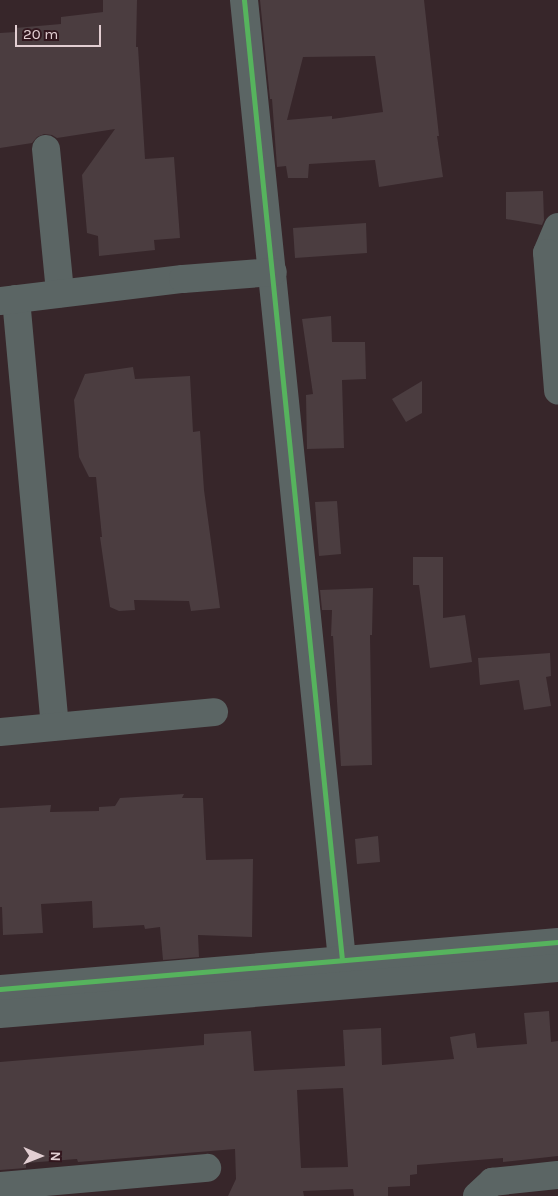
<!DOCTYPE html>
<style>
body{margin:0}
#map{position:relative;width:558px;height:1196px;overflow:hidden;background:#37262a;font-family:Karla,sans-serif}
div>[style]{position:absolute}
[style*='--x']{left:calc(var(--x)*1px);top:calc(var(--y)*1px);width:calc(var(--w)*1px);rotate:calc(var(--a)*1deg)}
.building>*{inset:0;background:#4b3d40}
.minor>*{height:28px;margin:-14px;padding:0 14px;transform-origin:14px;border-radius:14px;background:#5b6564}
.cycleway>*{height:5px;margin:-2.5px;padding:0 2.5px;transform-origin:2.5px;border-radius:2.5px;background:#56b35d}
span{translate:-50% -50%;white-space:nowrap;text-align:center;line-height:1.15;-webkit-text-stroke:4.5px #32171e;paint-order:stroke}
.north{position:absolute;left:15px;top:1131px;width:50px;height:50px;-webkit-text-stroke:4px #32171e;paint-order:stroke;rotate:91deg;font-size:14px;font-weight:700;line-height:20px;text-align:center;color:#e2ced2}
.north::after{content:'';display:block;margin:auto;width:18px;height:22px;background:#e2ced2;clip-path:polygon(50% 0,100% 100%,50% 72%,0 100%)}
.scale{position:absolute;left:15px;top:25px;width:86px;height:22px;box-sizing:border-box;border:2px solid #e2ced2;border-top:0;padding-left:6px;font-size:15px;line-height:18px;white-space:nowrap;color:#e2ced2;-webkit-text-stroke:4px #32171e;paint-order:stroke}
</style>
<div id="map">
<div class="building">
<i style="clip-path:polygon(103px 0,137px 0,136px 47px,138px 47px,145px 159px,174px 157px,180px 238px,154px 240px,155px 250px,99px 256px,98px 236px,87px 233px,82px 175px,115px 129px,57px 138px,52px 135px,44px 134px,37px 137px,32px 143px,0 148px,0 33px,16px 32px,15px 28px,61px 24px,61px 17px,103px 12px)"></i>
<i style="clip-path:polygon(evenodd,260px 0,424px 0,439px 136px,437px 136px,443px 177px,379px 187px,375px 160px,309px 164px,308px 178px,288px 178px,286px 166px,277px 167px,272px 99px,270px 99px,260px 0,375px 56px,383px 112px,332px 119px,332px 116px,287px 120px,303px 57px,375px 56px)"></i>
<i style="clip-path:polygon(543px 191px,544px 220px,542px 225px,506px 219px,506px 192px)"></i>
<i style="clip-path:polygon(366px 223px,367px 253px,295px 258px,293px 228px)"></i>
<i style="clip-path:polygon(331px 316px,332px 342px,365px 342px,366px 379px,342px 380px,344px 448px,307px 449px,306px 395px,313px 394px,302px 319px)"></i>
<i style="clip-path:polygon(133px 367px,135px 379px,190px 376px,193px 432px,200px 431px,204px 490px,220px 608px,191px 611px,189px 601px,134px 600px,135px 610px,119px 611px,110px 607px,100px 537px,102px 537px,96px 477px,89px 477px,79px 457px,74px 400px,85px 374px)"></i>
<i style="clip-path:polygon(422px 381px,422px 413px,406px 422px,392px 399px)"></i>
<i style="clip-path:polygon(337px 501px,341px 554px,319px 556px,315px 502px)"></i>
<i style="clip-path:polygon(413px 557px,443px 557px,443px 618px,465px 615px,472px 662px,430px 668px,419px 585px,413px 585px)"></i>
<i style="clip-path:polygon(373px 588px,372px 635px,370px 635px,372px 765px,341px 766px,333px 636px,331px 636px,332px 610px,322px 610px,320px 590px)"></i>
<i style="clip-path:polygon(550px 653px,551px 676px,546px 677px,551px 706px,524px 710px,519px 680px,480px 685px,478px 658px)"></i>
<i style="clip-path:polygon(184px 794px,182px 798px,203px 798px,206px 860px,253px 859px,252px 937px,198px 935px,199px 957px,163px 960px,160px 927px,145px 929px,144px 925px,93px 928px,92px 901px,41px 904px,43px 933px,3px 935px,2px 907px,0 907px,0 808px,51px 805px,50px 812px,99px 811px,99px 807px,115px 806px,120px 798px)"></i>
<i style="clip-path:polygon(378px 836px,380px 862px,357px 864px,355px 839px)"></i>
<i style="clip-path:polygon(evenodd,549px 1011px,551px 1042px,558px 1041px,558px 1156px,503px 1162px,503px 1158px,417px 1165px,417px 1174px,410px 1175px,410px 1186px,388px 1187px,388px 1196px,354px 1196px,353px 1189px,303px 1191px,304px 1196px,228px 1196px,236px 1179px,235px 1149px,78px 1162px,77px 1159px,26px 1163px,26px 1168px,0 1170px,0 1062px,204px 1045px,204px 1034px,251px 1031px,254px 1071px,345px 1066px,343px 1030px,381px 1028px,382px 1065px,454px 1059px,450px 1037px,475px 1033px,477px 1048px,527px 1044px,524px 1013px,549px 1011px,343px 1088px,348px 1167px,301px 1168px,297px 1090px,343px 1088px)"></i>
</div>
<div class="minor">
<i style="--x:244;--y:0;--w:965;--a:84.17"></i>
<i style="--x:46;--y:149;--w:145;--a:84.4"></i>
<i style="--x:558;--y:227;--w:28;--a:113"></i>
<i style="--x:547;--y:253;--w:138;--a:85.4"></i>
<i style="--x:16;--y:299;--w:429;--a:84.8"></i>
<i style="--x:0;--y:301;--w:184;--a:-6.9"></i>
<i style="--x:183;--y:279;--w:90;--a:-4.4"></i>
<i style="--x:0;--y:732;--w:215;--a:-5.3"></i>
<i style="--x:0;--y:989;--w:560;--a:-4.81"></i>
<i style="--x:0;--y:1014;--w:560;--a:-4.71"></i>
<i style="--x:0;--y:1186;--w:208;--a:-5"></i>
<i style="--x:477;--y:1196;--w:21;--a:-43"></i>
<i style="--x:492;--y:1182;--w:66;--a:-6.1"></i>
</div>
<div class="cycleway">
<i style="--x:244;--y:0;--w:965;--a:84.17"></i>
<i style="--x:0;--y:989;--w:560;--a:-4.81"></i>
</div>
<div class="north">N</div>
<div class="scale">20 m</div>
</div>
